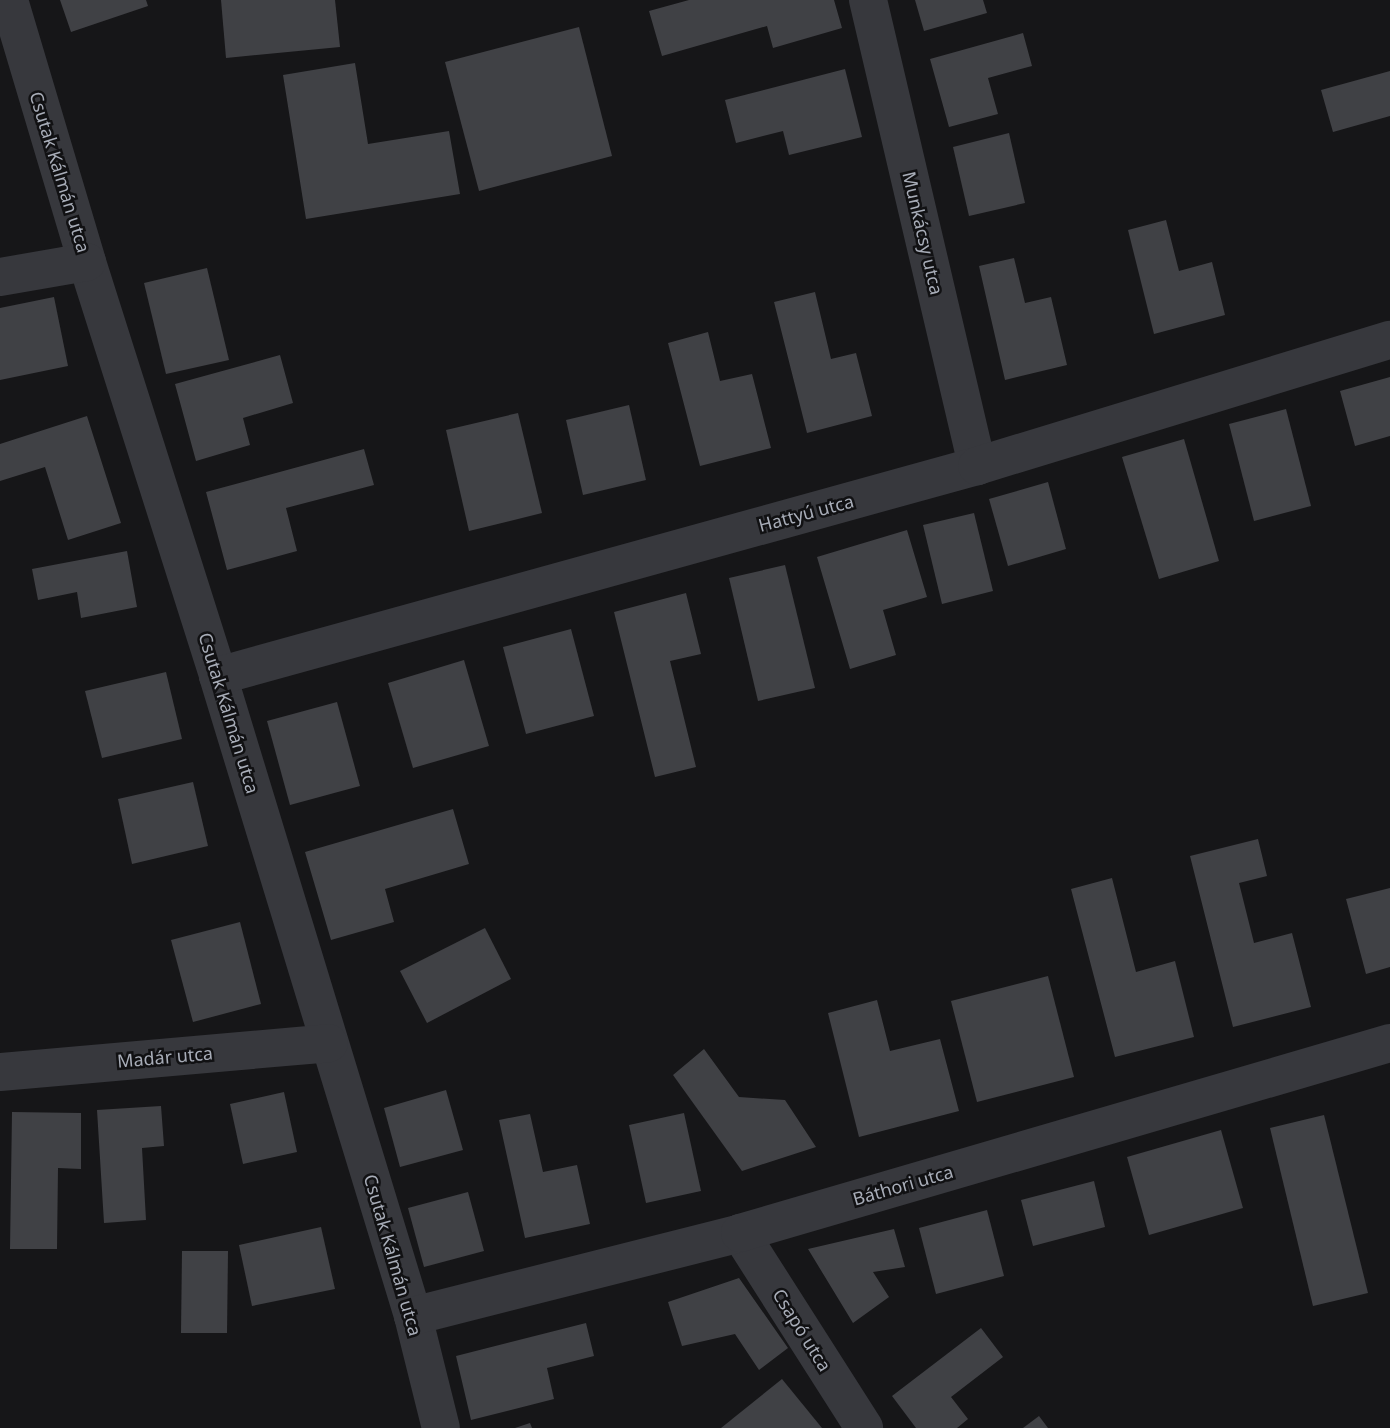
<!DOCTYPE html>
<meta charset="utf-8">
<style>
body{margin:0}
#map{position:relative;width:1390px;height:1428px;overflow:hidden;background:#161618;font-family:"Noto Sans",sans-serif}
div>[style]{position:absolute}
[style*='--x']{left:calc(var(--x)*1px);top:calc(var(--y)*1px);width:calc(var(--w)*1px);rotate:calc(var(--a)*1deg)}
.building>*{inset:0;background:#404145}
.street>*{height:38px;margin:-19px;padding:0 19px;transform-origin:19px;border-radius:19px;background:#37383d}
span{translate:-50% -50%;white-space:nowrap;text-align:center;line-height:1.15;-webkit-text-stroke:5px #111113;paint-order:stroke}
.street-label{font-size:18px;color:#a8adb8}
</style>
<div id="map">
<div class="building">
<i style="clip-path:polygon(60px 0,146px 0,148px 6px,71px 32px)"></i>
<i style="clip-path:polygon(221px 0,335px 0,340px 47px,226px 58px)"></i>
<i style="clip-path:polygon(689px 0,834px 0,842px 28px,773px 48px,767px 26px,662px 56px,649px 11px)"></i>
<i style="clip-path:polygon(915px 0,983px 0,987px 13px,924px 31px)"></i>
<i style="clip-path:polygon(579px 27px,612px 156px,479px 191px,445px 62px)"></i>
<i style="clip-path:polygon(1023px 33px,1032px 66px,988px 78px,998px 114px,949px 127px,930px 59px)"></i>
<i style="clip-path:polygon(355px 63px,368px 144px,449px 131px,460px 194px,306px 219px,283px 75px)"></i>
<i style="clip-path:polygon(845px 69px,862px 137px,789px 155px,783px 131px,736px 143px,725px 100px)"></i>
<i style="clip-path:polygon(1390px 71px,1390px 116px,1333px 132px,1321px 90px)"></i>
<i style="clip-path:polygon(1009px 133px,1025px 203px,969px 216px,953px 147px)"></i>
<i style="clip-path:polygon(1166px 220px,1179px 271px,1212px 262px,1225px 315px,1154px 334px,1128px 230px)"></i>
<i style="clip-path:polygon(1014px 258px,1025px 303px,1051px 297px,1067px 365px,1005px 380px,979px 266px)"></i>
<i style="clip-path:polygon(207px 268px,229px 360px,166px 374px,144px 283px)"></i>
<i style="clip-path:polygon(815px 292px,831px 359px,856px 353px,872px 416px,807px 433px,774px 302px)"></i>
<i style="clip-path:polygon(54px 297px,68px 366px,0 380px,0 308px)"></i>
<i style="clip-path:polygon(708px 332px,720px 381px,752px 374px,771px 448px,700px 466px,668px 343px)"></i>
<i style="clip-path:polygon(280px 355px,293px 403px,243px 418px,250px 445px,196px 461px,175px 384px)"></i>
<i style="clip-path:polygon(1390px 377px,1390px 436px,1355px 446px,1340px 391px)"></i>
<i style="clip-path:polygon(629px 405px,646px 480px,583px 495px,566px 420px)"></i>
<i style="clip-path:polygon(1286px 409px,1311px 506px,1254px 521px,1229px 424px)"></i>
<i style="clip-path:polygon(518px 413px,542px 513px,469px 531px,446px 430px)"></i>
<i style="clip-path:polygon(87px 416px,121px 523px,68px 540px,45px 467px,0 481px,0 444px)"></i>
<i style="clip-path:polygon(1184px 439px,1219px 561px,1159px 579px,1122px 457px)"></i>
<i style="clip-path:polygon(364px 449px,374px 485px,286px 508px,297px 551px,227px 570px,206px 492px)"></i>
<i style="clip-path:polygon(1048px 482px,1066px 549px,1008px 566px,989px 499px)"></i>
<i style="clip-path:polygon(974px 513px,993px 591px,942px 604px,923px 525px)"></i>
<i style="clip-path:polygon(907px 530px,927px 597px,883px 610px,896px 655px,850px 669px,817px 557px)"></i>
<i style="clip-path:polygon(127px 551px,137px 607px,81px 618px,77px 592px,38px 600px,32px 569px)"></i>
<i style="clip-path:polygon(785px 565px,815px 688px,758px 701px,729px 578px)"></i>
<i style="clip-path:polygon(686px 593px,701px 654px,670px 661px,696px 767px,655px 777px,614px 612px)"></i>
<i style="clip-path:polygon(571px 629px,594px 716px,526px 734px,503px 647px)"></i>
<i style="clip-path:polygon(464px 660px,489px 746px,413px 768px,388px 683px)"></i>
<i style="clip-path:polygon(166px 672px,182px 739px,102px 758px,85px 691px)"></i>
<i style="clip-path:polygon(337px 702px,360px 786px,290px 805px,267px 721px)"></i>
<i style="clip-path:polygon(193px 782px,208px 846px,132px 864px,118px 799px)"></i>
<i style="clip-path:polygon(453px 809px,469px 864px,385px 889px,394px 922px,331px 940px,305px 852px)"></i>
<i style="clip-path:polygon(1258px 839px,1267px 876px,1239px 883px,1254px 943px,1292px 933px,1311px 1007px,1233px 1027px,1190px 856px)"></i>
<i style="clip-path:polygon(1112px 878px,1136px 972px,1175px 961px,1194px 1037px,1115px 1057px,1071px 889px)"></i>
<i style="clip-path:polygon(1390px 888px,1390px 967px,1366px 974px,1346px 899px)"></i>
<i style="clip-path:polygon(240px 922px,261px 1004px,193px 1022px,171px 940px)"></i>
<i style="clip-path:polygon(485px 928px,511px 979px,427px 1023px,400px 971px)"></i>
<i style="clip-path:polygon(1048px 976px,1074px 1077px,977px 1102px,951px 1001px)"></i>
<i style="clip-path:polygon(877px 1000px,890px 1051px,940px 1039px,959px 1111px,859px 1137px,828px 1013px)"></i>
<i style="clip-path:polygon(704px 1049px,739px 1097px,785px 1100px,816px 1147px,742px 1171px,673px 1075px)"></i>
<i style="clip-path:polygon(446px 1090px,463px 1150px,400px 1167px,384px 1108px)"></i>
<i style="clip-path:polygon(284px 1092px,297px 1152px,243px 1164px,230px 1104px)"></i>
<i style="clip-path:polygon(161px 1106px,164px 1146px,142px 1148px,146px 1220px,104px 1223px,97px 1110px)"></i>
<i style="clip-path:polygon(12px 1112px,81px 1113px,81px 1169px,58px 1168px,57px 1249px,10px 1249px)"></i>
<i style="clip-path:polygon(684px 1113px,701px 1191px,646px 1203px,629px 1125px)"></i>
<i style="clip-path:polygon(530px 1114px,543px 1172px,577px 1165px,590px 1224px,525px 1238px,499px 1120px)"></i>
<i style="clip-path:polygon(1324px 1115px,1368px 1293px,1313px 1306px,1270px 1128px)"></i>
<i style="clip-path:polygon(1221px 1130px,1243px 1208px,1149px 1235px,1127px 1157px)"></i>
<i style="clip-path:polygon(1094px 1181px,1105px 1227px,1033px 1246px,1021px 1200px)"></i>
<i style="clip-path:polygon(468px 1192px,484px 1251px,424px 1267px,408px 1208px)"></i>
<i style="clip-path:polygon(987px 1210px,1004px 1276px,936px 1294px,919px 1228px)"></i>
<i style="clip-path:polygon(321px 1227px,335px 1289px,252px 1306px,239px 1245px)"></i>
<i style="clip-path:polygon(894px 1229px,905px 1267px,873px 1272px,889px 1297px,853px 1323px,808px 1249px)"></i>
<i style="clip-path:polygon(182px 1251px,228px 1251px,227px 1333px,181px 1333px)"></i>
<i style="clip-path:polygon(739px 1278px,788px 1348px,759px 1370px,735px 1334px,682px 1346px,668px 1302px)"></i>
<i style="clip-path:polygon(586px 1323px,594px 1356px,547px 1368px,554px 1399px,471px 1420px,456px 1356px)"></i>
<i style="clip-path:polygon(981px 1328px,1003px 1357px,951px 1397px,968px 1419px,957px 1428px,916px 1428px,892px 1396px)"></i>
<i style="clip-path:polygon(782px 1379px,822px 1428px,721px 1428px)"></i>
<i style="clip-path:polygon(1039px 1416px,1048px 1428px,1023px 1428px)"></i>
<i style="clip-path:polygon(530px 1423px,532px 1428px,515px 1428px)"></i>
</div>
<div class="street">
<i style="--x:9;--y:0;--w:273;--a:73.4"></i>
<i style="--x:87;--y:262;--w:434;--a:72.4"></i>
<i style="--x:218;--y:676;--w:669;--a:73.05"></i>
<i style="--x:413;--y:1316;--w:115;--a:76"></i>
<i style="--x:868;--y:0;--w:479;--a:76.8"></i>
<i style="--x:0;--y:277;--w:88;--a:-9.8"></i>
<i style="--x:218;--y:676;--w:788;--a:-15.47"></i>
<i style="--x:977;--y:466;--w:432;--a:-17"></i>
<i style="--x:0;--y:1072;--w:330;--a:-5"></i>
<i style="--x:740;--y:1233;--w:231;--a:57.5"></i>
<i style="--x:413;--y:1316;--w:337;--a:-14.2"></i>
<i style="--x:740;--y:1233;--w:677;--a:-16.29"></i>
</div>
<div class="street-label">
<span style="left:60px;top:172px;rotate:73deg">Csutak Kálmán utca</span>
<span style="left:923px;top:233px;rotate:77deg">Munkácsy utca</span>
<span style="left:806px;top:513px;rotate:-15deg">Hattyú utca</span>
<span style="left:229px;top:713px;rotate:73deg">Csutak Kálmán utca</span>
<span style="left:165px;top:1057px;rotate:-5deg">Madár utca</span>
<span style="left:903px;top:1185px;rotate:-16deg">Báthori utca</span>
<span style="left:393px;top:1255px;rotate:74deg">Csutak Kálmán utca</span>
<span style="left:802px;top:1330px;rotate:58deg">Csapó utca</span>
</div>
</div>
